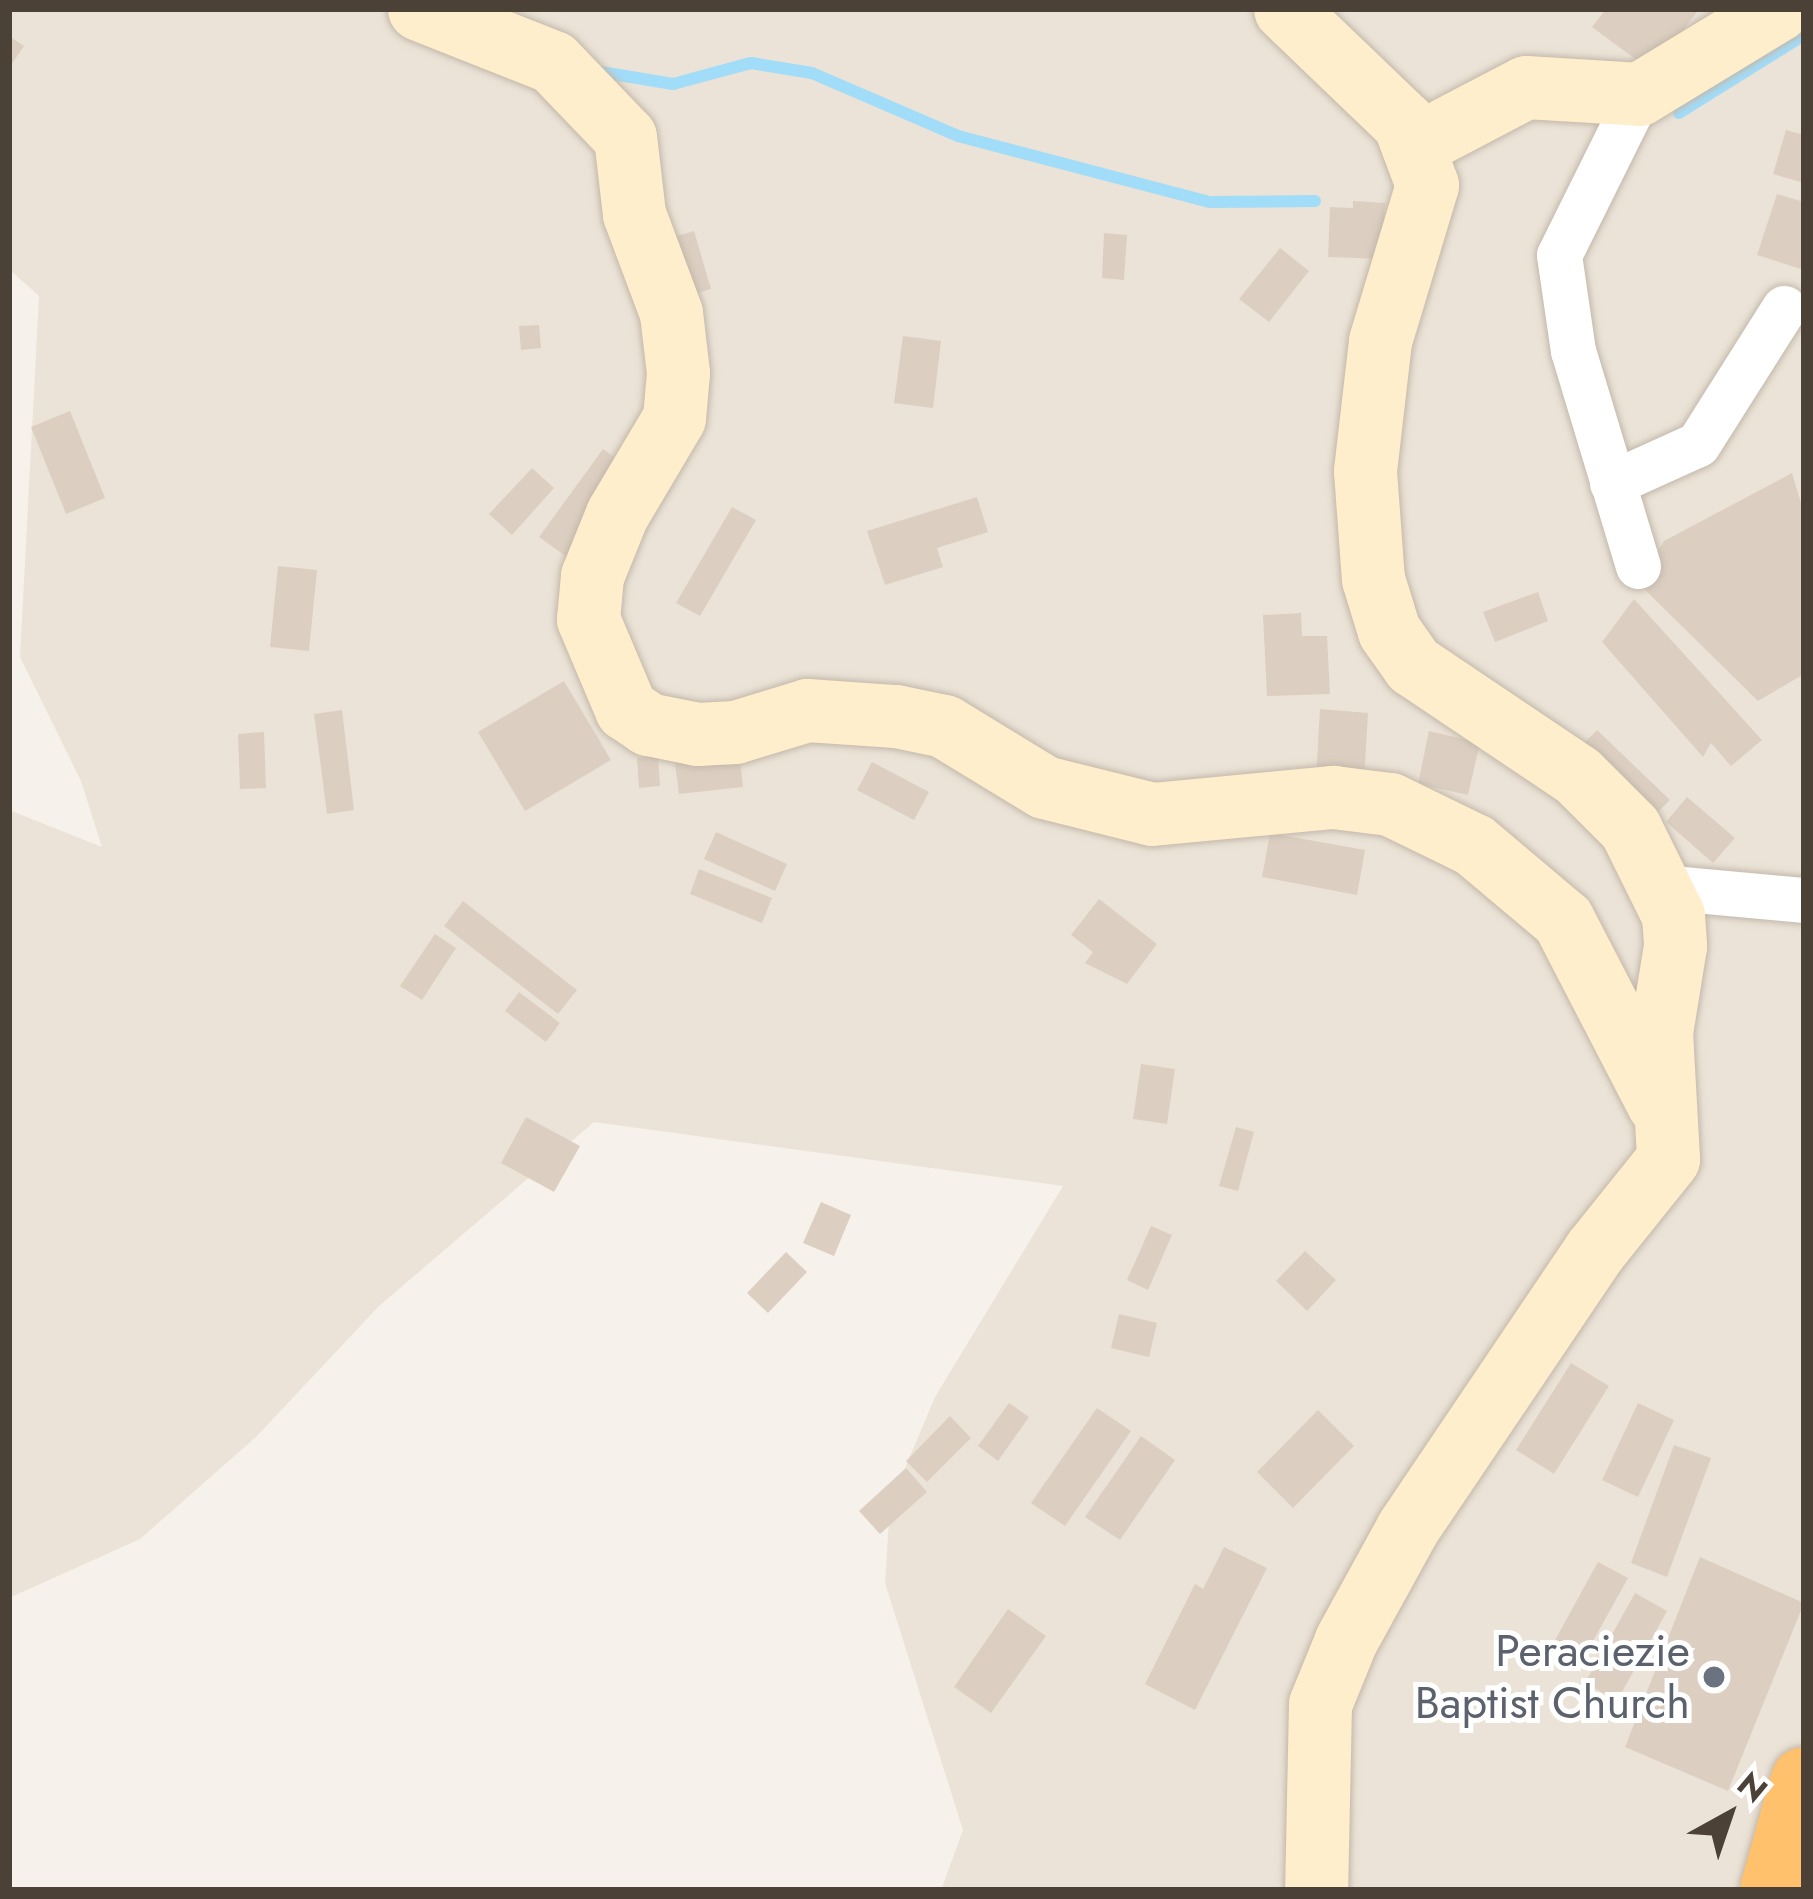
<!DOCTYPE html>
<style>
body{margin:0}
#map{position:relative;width:1813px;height:1899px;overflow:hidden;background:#f6f1ea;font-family:Jost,sans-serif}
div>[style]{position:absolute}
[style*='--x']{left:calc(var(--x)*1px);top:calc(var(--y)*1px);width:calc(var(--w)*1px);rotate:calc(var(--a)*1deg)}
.residential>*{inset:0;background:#ebe3d7}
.stream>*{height:12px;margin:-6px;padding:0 6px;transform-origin:6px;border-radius:6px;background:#a1dcf8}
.building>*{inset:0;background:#dccfc1}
.roads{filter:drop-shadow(0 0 3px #c3b8ab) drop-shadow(0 0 3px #c3b8ab)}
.street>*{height:45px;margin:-22.5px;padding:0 22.5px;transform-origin:22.5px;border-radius:22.5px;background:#fff}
.secondary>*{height:63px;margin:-31.5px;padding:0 31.5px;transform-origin:31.5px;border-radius:31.5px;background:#ffeecb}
.highway>*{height:66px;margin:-33px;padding:0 33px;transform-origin:33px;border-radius:33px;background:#ffc16c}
.dots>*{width:33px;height:33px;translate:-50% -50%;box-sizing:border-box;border:6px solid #fff;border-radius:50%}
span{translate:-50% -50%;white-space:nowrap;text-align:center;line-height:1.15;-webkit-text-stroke:10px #fff;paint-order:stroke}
.worship-label{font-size:45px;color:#5b616d}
.right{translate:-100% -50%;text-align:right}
.frame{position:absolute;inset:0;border:12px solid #4b4137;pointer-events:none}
.north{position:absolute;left:1669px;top:1755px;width:120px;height:120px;-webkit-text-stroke:9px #fff;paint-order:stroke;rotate:40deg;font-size:33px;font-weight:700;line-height:48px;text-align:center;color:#4b4137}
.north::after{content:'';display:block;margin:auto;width:42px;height:54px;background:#4b4137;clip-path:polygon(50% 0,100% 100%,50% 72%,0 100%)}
</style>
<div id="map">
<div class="residential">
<i style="clip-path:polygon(9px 9px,1804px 9px,1804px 1890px,941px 1890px,963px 1830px,885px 1583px,890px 1504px,935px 1397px,1063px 1186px,594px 1122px,379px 1306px,256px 1437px,140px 1539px,9px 1598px,9px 810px,102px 847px,81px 781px,20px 657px,39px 296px,9px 269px)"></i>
</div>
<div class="stream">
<i style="--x:595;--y:71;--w:79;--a:9.5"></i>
<i style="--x:673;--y:84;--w:81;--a:-15.1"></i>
<i style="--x:751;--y:63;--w:62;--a:9.3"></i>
<i style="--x:812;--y:73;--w:159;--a:23.3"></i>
<i style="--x:958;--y:136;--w:260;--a:14.7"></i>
<i style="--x:1210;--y:202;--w:105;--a:-0.5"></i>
<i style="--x:1679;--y:113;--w:147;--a:-32"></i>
</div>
<div class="building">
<i style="clip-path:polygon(1606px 9px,1699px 9px,1653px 72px,1592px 27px)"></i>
<i style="clip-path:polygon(9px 36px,24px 46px,9px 68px)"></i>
<i style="clip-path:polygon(1786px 130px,1804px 135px,1804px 183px,1773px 174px)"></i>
<i style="clip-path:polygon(1777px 194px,1804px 202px,1804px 270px,1757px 255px)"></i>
<i style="clip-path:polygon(1353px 201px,1385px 203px,1382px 259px,1328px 257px,1330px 207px,1353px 208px)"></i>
<i style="clip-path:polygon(694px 231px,711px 289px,676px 299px,660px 241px)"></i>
<i style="clip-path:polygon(1104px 233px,1127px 235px,1124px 280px,1102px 278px)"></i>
<i style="clip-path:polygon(1280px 248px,1309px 271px,1269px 322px,1239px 299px)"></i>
<i style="clip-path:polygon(539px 325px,541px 348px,521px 350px,519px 326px)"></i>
<i style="clip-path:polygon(903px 336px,941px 341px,933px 408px,894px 403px)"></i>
<i style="clip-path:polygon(70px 411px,105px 498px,66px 514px,31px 427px)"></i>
<i style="clip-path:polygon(603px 449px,634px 472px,571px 560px,539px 537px)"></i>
<i style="clip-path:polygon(532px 468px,554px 488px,512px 535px,489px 514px)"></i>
<i style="clip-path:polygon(1792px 473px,1804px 513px,1804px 674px,1758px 701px,1639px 584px,1664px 541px)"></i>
<i style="clip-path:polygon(977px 497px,988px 532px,937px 548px,943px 567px,885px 585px,867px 531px)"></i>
<i style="clip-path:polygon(732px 507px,756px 520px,700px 616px,676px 603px)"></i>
<i style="clip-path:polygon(278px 566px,317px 570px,309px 651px,270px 647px)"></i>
<i style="clip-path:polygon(1538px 592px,1548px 621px,1495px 642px,1483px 612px)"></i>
<i style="clip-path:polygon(1634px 599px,1762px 740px,1731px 766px,1711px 743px,1703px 757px,1602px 642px)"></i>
<i style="clip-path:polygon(1301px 613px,1302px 636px,1327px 636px,1330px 694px,1267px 696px,1263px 615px)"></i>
<i style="clip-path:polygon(564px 681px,611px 760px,525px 811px,478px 732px)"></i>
<i style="clip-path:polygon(1320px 709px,1368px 713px,1364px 782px,1316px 779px)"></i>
<i style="clip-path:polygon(342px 710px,354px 810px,327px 814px,314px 714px)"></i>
<i style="clip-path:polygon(1597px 730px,1670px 800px,1641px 829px,1569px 758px)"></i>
<i style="clip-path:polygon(1429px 731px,1480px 743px,1468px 795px,1418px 784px)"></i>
<i style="clip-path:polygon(264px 732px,266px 788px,240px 789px,238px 734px)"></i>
<i style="clip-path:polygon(739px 749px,743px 787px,679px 794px,674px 756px)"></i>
<i style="clip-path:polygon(658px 756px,660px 786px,639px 788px,637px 758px)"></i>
<i style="clip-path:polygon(872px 762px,929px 792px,914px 820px,857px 790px)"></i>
<i style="clip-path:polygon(1687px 797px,1735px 838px,1713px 863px,1666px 822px)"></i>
<i style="clip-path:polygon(716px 832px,787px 864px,775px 891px,704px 859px)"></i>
<i style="clip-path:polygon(1270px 833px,1365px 850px,1357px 895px,1262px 877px)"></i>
<i style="clip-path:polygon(699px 869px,772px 898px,762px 923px,690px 894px)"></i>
<i style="clip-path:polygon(1099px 899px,1157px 944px,1127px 984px,1085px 963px,1093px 952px,1071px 935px)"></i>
<i style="clip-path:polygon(463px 901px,577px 990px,558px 1014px,444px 926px)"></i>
<i style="clip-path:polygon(435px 934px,456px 948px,422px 1000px,400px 986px)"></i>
<i style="clip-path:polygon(519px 992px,560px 1023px,546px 1042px,505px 1011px)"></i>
<i style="clip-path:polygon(1141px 1064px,1175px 1069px,1167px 1124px,1133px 1119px)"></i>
<i style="clip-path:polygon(526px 1117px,580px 1146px,554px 1192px,501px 1163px)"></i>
<i style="clip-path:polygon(1236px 1127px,1254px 1132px,1238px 1191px,1219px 1186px)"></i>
<i style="clip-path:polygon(821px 1202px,851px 1215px,834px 1256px,803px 1243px)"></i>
<i style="clip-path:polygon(1151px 1226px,1172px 1235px,1148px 1290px,1127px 1280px)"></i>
<i style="clip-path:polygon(1305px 1251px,1336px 1280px,1307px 1311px,1276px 1281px)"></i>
<i style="clip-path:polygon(786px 1252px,807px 1272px,768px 1313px,747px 1293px)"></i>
<i style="clip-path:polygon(1119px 1314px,1157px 1323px,1149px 1357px,1111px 1348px)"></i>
<i style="clip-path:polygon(1571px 1363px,1609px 1386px,1554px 1474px,1516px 1450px)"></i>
<i style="clip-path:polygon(1009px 1403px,1029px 1417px,998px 1461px,978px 1446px)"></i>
<i style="clip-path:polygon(1638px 1403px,1674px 1420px,1638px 1497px,1602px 1480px)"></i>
<i style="clip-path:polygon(1097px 1408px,1131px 1431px,1065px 1526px,1031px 1503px)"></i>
<i style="clip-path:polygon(1318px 1410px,1354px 1446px,1293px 1508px,1257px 1472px)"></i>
<i style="clip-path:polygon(950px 1416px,971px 1438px,927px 1482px,906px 1461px)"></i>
<i style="clip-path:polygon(1141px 1436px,1175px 1460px,1120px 1540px,1085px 1517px)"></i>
<i style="clip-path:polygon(1674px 1445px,1711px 1458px,1667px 1577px,1631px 1563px)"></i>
<i style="clip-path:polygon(906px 1468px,927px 1492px,880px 1534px,859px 1511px)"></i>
<i style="clip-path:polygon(1224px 1547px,1267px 1568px,1195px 1710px,1145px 1684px,1195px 1584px,1203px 1589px)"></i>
<i style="clip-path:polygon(1700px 1557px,1804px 1603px,1728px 1791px,1625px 1747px)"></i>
<i style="clip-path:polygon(1598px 1562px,1628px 1578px,1583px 1659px,1554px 1642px)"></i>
<i style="clip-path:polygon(1635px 1593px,1667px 1611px,1617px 1701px,1585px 1683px)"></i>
<i style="clip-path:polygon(1008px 1609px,1046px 1636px,991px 1713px,954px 1687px)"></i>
</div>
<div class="roads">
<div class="street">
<i style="--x:1612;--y:483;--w:94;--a:-24.4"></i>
<i style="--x:1698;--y:444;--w:161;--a:-57.7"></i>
<i style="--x:1638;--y:566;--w:225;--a:-106.8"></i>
<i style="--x:1573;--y:351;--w:97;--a:-98.3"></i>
<i style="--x:1559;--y:255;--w:180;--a:-63.6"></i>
<i style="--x:1661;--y:887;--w:144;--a:5.2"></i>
</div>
<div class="secondary">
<i style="--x:419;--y:9;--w:144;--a:21.6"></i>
<i style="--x:553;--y:62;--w:104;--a:46.2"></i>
<i style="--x:625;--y:137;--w:78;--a:83.3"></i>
<i style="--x:634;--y:214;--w:106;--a:69.5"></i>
<i style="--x:671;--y:313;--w:60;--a:83.3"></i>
<i style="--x:678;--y:373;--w:45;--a:95.1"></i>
<i style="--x:674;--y:418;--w:112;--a:120.7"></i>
<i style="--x:617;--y:514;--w:67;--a:112"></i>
<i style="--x:592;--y:576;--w:43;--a:95.3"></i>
<i style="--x:588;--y:619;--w:98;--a:67.1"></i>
<i style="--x:626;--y:709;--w:27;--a:34"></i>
<i style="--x:648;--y:724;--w:50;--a:11.5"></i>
<i style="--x:697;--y:734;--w:38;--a:-3"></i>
<i style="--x:735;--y:732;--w:75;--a:-17"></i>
<i style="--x:807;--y:710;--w:89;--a:3.9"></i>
<i style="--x:896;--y:716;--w:49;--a:11.8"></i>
<i style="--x:944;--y:726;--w:117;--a:31.4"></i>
<i style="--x:1044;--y:787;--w:111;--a:14"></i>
<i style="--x:1152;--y:814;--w:182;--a:-5.4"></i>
<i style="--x:1333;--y:797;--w:57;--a:7"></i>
<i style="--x:1390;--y:804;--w:93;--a:26"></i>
<i style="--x:1474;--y:845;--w:116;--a:40.1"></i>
<i style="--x:1563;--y:920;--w:208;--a:62.6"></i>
<i style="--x:1285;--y:9;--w:165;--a:43.8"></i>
<i style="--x:1404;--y:123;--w:66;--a:69.6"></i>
<i style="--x:1427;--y:185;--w:163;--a:106.8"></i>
<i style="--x:1380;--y:341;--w:131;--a:96.6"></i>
<i style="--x:1365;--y:471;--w:108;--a:85.8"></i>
<i style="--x:1373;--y:579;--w:54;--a:72.9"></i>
<i style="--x:1389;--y:631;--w:42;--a:54.8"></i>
<i style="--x:1413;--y:665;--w:197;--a:33.9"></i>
<i style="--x:1577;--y:775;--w:75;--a:45"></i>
<i style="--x:1630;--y:828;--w:97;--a:63.7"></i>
<i style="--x:1673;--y:915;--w:31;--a:86"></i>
<i style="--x:1675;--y:946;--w:87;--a:99.2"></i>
<i style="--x:1661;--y:1032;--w:127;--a:86.8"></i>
<i style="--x:1668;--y:1159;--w:117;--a:128.7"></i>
<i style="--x:1595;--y:1250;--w:336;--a:124"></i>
<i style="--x:1407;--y:1529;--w:127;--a:118.8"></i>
<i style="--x:1346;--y:1640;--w:69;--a:112.1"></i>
<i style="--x:1320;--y:1704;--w:186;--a:91.2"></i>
<i style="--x:1413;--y:146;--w:127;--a:-27.6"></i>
<i style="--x:1526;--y:87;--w:113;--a:3.5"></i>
<i style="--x:1639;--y:94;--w:164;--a:-31.3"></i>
</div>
<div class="highway">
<i style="--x:1773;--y:1890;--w:114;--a:-74.3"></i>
</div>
</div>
<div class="dots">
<i style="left:1714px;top:1677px;background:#6b7280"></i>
</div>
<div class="worship-label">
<span class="right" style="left:1690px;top:1677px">Peraciezie<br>Baptist Church</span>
</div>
<div class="frame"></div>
<div class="north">N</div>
</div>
